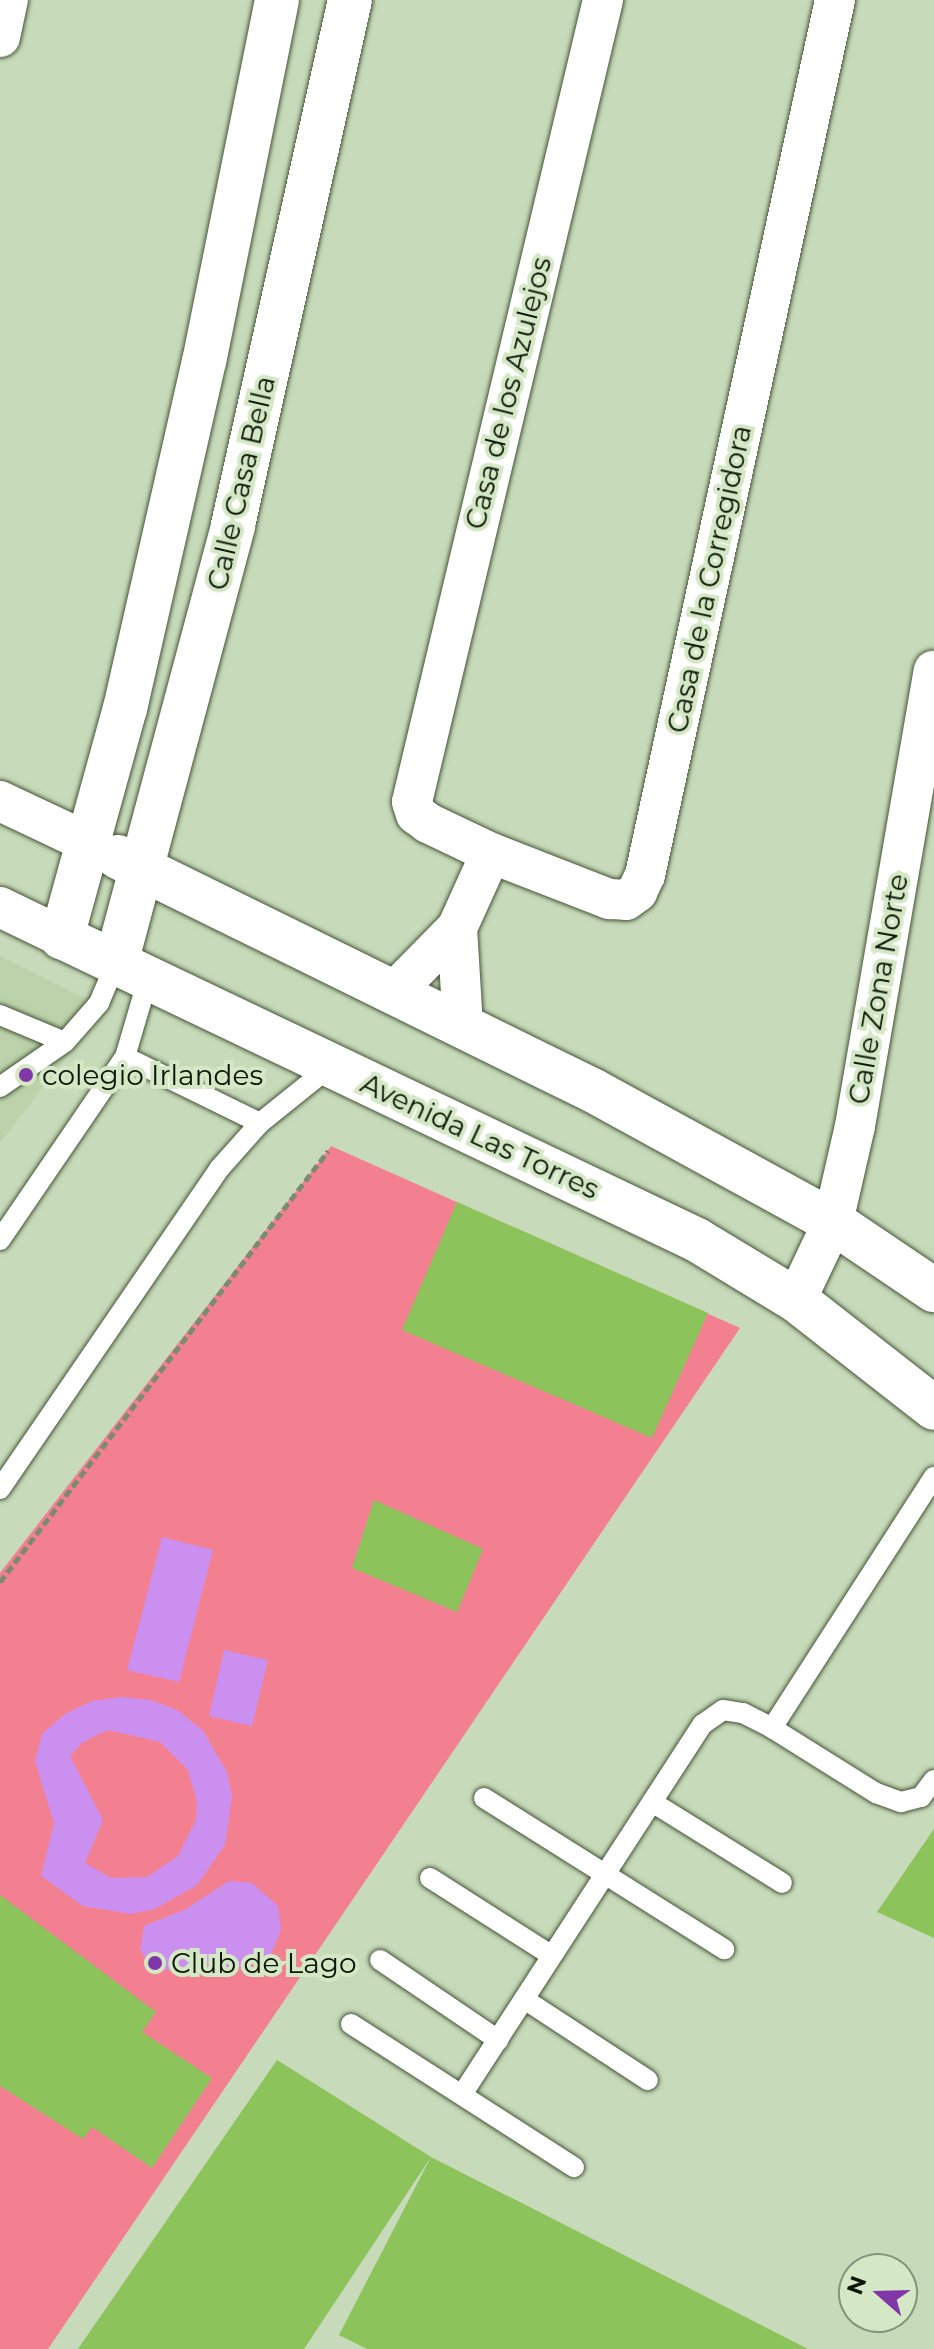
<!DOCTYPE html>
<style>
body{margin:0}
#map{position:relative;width:934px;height:2349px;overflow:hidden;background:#c7dab9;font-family:Montserrat,sans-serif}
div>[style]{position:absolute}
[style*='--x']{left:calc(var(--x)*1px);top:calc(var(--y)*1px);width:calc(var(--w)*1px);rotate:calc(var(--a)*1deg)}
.built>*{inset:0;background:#bbd2aa}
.green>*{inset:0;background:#f38091}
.water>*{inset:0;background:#cb8ff0}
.building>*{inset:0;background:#8cc35a}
.path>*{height:5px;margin-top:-2.5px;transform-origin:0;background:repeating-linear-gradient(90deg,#7c8a72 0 8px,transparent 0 12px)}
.roads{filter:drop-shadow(0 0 2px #455538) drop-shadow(0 0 2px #455538)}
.service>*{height:20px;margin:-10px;padding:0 10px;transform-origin:10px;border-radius:10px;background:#fff}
.minor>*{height:40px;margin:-20px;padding:0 20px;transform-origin:20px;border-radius:20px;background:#fff}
.tertiary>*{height:44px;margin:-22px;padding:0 22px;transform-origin:22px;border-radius:22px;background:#fff}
.dots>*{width:22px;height:22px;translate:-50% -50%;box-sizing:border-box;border:4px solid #d4e8c5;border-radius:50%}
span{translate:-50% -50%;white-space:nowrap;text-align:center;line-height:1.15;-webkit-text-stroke:8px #d4e8c5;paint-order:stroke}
.street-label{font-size:28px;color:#0e1509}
.poi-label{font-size:28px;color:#0e1509}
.left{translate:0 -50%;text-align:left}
.north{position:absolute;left:838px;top:2253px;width:80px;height:80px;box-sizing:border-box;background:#d4e8c5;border:2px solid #85947a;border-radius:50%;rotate:290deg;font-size:22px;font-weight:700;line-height:32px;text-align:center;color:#0e1509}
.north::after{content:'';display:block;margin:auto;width:28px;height:36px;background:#8237a9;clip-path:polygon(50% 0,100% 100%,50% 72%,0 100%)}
</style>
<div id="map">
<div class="built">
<i style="clip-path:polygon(0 956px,104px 1008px,0 1143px)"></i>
</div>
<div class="green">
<i style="clip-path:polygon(331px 1146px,740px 1328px,48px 2349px,0 2349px,0 1573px)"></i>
</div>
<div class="water">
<i style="clip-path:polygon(162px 1537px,213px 1550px,179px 1682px,127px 1670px)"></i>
<i style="clip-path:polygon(224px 1650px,268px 1660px,252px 1726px,209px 1716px)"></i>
<i style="clip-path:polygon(evenodd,121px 1697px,151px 1700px,179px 1711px,203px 1731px,227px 1772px,232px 1796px,225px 1845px,197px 1885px,155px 1909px,131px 1914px,83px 1906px,41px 1876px,54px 1823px,35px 1761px,42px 1734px,65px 1714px,92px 1701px,121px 1697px,108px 1730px,160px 1742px,188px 1770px,197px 1801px,196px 1820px,178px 1856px,147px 1877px,111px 1878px,85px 1863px,103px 1820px,70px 1756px,83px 1742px,108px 1730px)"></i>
<i style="clip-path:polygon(229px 1881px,252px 1883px,278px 1906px,281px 1930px,269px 1959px,235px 1968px,206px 1963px,165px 1970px,150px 1964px,140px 1950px,144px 1926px,186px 1909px)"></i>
</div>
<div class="building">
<i style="clip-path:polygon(457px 1202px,708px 1313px,652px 1438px,402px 1330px)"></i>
<i style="clip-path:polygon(374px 1500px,483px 1549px,457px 1612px,352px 1568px)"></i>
<i style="clip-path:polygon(934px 1829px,934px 1938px,877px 1912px)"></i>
<i style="clip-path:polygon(0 1895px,156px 2012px,142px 2032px,212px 2078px,152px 2168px,92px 2127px,83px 2139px,0 2086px)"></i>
<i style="clip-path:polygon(277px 2060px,431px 2157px,304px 2349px,78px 2349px)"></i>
<i style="clip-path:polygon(431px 2157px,679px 2283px,808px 2349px,367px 2349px,339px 2335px)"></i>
</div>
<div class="path">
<i style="--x:0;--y:1582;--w:542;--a:-52.73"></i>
</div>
<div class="roads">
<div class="service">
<i style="--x:0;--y:1015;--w:70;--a:22.6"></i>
<i style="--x:0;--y:1087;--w:79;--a:-34.7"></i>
<i style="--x:65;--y:1042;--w:52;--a:-48.9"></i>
<i style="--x:99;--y:1003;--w:43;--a:-67"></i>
<i style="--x:260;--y:1123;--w:91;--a:-38.8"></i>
<i style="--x:0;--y:1240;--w:222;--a:-55.7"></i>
<i style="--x:125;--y:1057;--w:81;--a:-73.6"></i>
<i style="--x:0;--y:1489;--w:388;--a:-55.6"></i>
<i style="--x:219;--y:1169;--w:62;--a:-48.3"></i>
<i style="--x:260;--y:1123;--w:150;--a:-153.9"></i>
<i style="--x:772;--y:1728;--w:123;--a:32"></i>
<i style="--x:876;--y:1793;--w:27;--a:20"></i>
<i style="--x:901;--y:1802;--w:21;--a:-14"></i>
<i style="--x:921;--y:1797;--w:21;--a:-53"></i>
<i style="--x:484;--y:1798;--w:284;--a:32.2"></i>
<i style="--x:652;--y:1802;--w:153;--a:31.9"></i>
<i style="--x:430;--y:1878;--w:143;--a:32.5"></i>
<i style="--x:380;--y:1960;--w:143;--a:34.1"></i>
<i style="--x:524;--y:1999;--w:148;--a:33.2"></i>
<i style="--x:351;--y:2024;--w:265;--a:32.7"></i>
<i style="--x:463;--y:2093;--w:440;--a:-57"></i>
<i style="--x:703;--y:1724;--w:24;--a:-35"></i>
<i style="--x:723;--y:1710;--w:20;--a:9"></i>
<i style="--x:743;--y:1713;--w:33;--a:27"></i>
<i style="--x:772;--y:1728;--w:299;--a:-57.2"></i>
</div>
<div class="minor">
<i style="--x:603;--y:0;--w:824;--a:103.4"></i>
<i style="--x:412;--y:802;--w:13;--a:72"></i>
<i style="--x:416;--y:814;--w:15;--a:37"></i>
<i style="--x:428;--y:823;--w:70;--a:25.5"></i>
<i style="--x:491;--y:853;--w:127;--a:21.3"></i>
<i style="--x:609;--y:899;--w:17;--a:3"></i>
<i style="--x:626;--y:900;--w:14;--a:-36"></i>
<i style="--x:637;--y:892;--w:19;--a:-65"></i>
<i style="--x:645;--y:875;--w:895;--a:-77.75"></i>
<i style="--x:0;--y:37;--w:38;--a:-78"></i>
<i style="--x:0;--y:801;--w:101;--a:25.3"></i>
<i style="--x:0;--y:907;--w:69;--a:25.8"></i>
<i style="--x:457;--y:928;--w:97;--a:86.5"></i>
<i style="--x:395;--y:991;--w:88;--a:-45.5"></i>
<i style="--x:457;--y:928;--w:82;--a:-65.6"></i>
<i style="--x:796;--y:1300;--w:86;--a:-64.6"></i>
<i style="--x:833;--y:1222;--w:98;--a:-77.1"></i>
<i style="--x:855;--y:1126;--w:462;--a:-80.2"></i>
</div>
<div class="tertiary">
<i style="--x:277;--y:0;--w:368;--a:101.4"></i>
<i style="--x:204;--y:361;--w:356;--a:102.8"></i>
<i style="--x:125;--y:708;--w:238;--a:105.4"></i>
<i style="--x:62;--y:937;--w:704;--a:25.51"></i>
<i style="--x:697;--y:1240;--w:116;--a:31.2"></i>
<i style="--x:796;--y:1300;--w:175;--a:38"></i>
<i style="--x:118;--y:857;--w:530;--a:26.18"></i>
<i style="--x:594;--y:1091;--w:273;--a:28.7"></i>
<i style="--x:833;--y:1222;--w:122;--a:34"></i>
<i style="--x:116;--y:963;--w:453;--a:-75"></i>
<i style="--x:233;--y:525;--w:538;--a:-77.44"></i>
</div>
</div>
<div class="dots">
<i style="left:26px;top:1075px;background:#8237a9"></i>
<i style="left:155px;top:1963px;background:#8237a9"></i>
</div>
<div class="street-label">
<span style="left:508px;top:393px;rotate:-76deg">Casa de los Azulejos</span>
<span style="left:241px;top:483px;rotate:-77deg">Calle Casa Bella</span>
<span style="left:709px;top:579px;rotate:-78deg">Casa de la Corregidora</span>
<span style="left:878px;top:989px;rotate:-80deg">Calle Zona Norte</span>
<span style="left:480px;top:1136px;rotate:25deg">Avenida Las Torres</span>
</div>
<div class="poi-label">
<span class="left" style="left:42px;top:1075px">colegio Irlandes</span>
<span class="left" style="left:171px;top:1963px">Club de Lago</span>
</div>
<div class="north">N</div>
</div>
